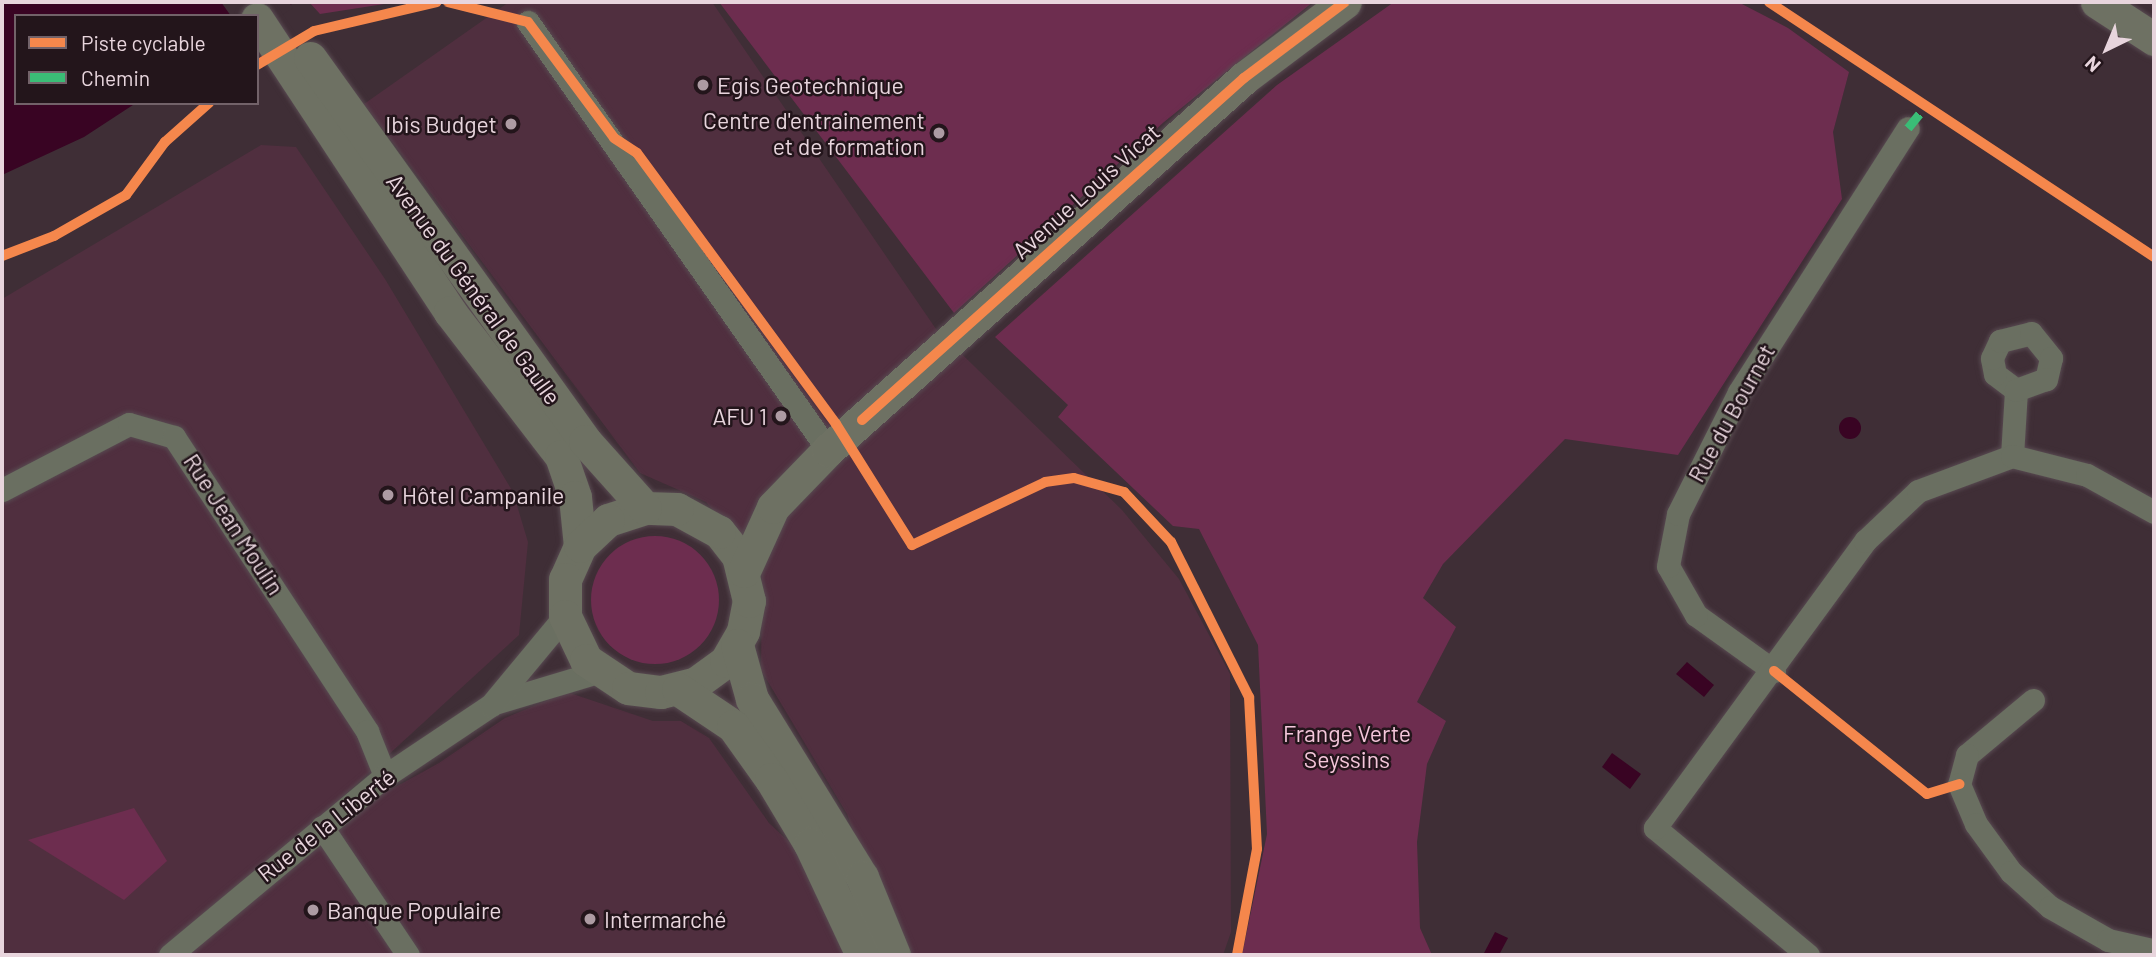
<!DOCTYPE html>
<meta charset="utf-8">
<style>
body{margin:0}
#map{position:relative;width:2156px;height:957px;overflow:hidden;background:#3f2e36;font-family:Barlow,sans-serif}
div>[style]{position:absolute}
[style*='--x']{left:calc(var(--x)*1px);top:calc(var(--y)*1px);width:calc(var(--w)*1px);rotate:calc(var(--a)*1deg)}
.built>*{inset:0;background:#502f3f}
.green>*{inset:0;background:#6d2d4f}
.round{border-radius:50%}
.water>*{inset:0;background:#390423}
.pier>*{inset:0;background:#3f2e36}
.roads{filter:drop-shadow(0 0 2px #584a51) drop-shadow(0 0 2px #584a51)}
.street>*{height:23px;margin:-11.5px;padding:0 11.5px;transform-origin:11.5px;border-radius:11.5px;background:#6a6f61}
.secondary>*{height:33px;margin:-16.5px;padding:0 16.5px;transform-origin:16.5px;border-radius:16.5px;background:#6e7163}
.quiet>*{height:9px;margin-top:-4.5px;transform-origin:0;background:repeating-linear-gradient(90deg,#3abd76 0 18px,transparent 0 27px)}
.cycleway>*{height:10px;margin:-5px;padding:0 5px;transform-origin:5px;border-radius:5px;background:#f5874c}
.dots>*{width:19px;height:19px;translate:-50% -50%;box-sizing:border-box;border:4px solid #23151b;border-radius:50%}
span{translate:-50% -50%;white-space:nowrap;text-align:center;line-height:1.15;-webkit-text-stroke:5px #23151b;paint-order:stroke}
.poi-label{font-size:23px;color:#e8d5dd}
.left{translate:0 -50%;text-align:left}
.right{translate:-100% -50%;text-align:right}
.street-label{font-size:23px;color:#e8d5dd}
.park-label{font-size:23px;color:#f5c7db}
.frame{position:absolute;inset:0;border:4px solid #e8d5dd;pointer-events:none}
.legend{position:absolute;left:14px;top:14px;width:245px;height:91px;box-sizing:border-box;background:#23151b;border:2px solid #726269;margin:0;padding:9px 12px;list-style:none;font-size:21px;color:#e8d5dd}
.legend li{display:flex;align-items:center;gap:14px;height:35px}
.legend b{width:35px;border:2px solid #726269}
.north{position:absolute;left:2072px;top:14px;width:70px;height:70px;-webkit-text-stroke:5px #23151b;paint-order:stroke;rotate:223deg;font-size:19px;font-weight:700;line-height:28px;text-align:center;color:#e8d5dd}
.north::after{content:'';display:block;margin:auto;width:24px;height:32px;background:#e8d5dd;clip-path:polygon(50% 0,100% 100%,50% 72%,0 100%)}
</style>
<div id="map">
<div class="built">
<i style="clip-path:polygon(509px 2px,712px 2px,936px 329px,1122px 510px,1179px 579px,1230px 674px,1231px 932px,1223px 955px,896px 955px,847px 814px,761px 670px,762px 569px,706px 502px,640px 473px,364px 104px)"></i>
<i style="clip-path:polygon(261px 145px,296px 147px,385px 279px,513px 492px,528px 542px,519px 635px,290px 845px,439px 763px,505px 718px,567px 692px,653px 721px,681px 721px,709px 738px,769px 823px,816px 867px,844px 955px,2px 955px,2px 299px)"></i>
</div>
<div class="green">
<i style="clip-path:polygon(309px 2px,397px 2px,320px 14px)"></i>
<i style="clip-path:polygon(719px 2px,1313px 2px,1164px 122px,954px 313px)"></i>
<i style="clip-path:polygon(1394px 2px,1738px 2px,1788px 28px,1849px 72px,1833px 132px,1842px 199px,1678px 455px,1565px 439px,1443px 564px,1423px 598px,1456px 627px,1417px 702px,1446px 721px,1427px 764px,1417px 842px,1420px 928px,1432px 955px,1242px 955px,1267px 834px,1258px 645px,1199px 529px,1173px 526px,1058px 417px,1068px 405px,995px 337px,1277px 85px)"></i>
<i class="round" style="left:591px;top:536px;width:128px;height:128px"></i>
<i style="clip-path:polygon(134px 808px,167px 861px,124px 900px,28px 840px)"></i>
</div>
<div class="water">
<i style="clip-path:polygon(2px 2px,295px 2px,257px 26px,257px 16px,16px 16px,16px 103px,136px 103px,84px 137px,2px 175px)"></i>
<i class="round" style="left:1839px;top:417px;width:22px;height:22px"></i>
<i style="clip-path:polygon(1687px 662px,1714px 685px,1704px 697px,1676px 674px)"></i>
<i style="clip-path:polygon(1612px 753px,1641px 774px,1630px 789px,1602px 767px)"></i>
<i style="clip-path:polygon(1495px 932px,1508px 938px,1499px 955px,1483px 955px)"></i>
</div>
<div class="pier">
<i style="clip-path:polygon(221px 2px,289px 2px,293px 8px,258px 30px,257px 16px,231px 16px)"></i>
</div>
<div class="roads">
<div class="street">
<i style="--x:528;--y:22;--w:523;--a:54.97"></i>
<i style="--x:2012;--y:456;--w:66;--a:-86.5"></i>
<i style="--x:2016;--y:390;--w:26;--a:-143"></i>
<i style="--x:1995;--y:374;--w:16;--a:-101"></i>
<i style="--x:1992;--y:358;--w:19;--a:-65"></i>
<i style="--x:2000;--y:341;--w:32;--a:-14"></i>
<i style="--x:2031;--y:333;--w:32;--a:51"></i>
<i style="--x:2051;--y:358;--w:22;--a:103"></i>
<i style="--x:2046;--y:379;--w:32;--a:160"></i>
<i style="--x:2;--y:490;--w:143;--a:-27.5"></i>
<i style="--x:129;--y:424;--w:47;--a:16.1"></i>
<i style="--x:174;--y:437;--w:352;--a:56.7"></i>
<i style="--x:367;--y:731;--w:48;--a:68.2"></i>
<i style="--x:1774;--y:671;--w:96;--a:-144.3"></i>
<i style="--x:1696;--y:615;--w:56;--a:-119.7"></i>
<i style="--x:1668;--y:566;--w:53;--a:-79.1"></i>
<i style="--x:1678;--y:514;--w:136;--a:-63.4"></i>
<i style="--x:1739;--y:392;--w:313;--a:-57.4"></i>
<i style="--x:2033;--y:700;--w:86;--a:140.2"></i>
<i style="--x:1967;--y:755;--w:30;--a:105"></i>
<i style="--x:1959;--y:784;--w:43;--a:67"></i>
<i style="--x:1976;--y:824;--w:59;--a:53.9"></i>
<i style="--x:2011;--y:872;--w:52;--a:41.9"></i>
<i style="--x:2050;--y:907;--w:67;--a:29.6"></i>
<i style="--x:2108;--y:940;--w:45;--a:12.8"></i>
<i style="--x:498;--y:702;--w:104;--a:-16.7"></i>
<i style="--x:322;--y:827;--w:154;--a:56.1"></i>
<i style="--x:170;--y:955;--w:280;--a:-39.8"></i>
<i style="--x:385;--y:776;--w:128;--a:-33.8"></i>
<i style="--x:491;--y:705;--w:116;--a:-50.3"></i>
<i style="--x:1808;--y:955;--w:199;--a:-140.3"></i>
<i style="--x:1655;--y:828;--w:356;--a:-53.8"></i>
<i style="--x:1865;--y:541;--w:73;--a:-43.3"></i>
<i style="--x:1918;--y:491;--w:100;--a:-20.4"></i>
<i style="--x:2012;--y:456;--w:77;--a:14.2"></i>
<i style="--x:2087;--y:475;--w:77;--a:28.9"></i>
</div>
<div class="secondary">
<i style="--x:2097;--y:2;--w:68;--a:33"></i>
<i style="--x:257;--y:19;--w:351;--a:56.6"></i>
<i style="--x:450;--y:312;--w:182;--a:52.4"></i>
<i style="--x:561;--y:456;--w:43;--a:71.1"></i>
<i style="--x:575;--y:497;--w:49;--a:84.2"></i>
<i style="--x:580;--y:546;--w:36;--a:114"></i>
<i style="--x:565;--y:579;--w:37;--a:90"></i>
<i style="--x:565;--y:616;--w:49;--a:64.5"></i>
<i style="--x:586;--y:660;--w:50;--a:33.7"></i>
<i style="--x:628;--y:688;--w:33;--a:7"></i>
<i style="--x:661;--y:692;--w:36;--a:-14"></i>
<i style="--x:696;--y:683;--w:37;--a:-36"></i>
<i style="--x:726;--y:661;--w:34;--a:-60"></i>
<i style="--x:743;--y:631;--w:31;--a:-79"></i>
<i style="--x:749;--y:601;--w:46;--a:-103.7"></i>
<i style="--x:738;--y:556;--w:31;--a:-128"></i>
<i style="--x:719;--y:532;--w:48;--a:-151.3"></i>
<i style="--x:677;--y:509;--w:32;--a:-178"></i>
<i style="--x:645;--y:508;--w:39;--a:162"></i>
<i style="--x:608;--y:520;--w:38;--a:137"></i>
<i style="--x:310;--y:58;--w:472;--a:54.3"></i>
<i style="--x:585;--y:441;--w:90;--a:48.2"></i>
<i style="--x:744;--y:571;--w:70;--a:-65.6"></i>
<i style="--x:773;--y:507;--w:79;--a:-46"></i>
<i style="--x:828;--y:450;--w:558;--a:-41.8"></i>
<i style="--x:1244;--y:78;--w:126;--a:-37"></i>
<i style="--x:737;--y:645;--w:56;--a:74.5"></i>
<i style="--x:752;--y:699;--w:209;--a:58.3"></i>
<i style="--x:862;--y:877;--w:84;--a:67.7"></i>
<i style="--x:678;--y:689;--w:66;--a:33.9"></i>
<i style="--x:733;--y:726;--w:65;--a:54.4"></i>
<i style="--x:771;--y:779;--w:76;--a:59"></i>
<i style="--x:810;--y:844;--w:123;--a:64.9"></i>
</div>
</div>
<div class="quiet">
<i style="--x:1908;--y:128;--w:28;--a:-51"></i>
</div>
<div class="cycleway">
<i style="--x:448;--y:2;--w:82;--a:14"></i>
<i style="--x:528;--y:22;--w:144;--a:53.4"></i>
<i style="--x:614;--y:138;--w:27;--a:33"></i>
<i style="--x:637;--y:153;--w:336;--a:53.7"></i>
<i style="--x:836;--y:424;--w:143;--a:57.9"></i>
<i style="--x:912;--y:545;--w:147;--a:-25.3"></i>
<i style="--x:1045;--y:482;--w:29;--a:-8"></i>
<i style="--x:1074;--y:478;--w:52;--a:15.6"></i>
<i style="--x:1124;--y:492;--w:69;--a:46.8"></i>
<i style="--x:1171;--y:542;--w:174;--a:63.3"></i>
<i style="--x:1249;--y:697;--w:152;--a:87"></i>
<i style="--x:1257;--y:849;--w:108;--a:100.7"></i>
<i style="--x:1769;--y:2;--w:462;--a:33.5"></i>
<i style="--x:257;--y:65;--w:66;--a:-30.8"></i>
<i style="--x:314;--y:31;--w:126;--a:-13.3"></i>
<i style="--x:2;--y:256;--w:56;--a:-21"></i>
<i style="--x:54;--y:236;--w:83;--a:-29.7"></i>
<i style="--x:126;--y:195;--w:66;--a:-53.7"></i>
<i style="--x:165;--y:142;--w:59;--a:-41.6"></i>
<i style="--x:862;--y:420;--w:513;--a:-41.84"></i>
<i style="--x:1244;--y:78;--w:126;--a:-37"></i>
<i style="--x:1774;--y:671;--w:196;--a:38.8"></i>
<i style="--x:1927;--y:794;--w:34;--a:-17"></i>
</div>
<div class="dots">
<i style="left:703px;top:85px;background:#ad9ba3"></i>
<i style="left:511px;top:124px;background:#ad9ba3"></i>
<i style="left:939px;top:133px;background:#ad9ba3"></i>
<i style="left:781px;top:416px;background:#ad9ba3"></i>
<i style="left:388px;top:495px;background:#ad9ba3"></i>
<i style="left:313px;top:910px;background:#ad9ba3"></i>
<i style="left:590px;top:919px;background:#ad9ba3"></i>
</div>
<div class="poi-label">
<span class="left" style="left:717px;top:85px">Egis Geotechnique</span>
<span class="right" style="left:925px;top:133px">Centre d'entrainement<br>et de formation</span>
<span class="right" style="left:497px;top:124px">Ibis Budget</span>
<span class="right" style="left:767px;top:416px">AFU 1</span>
<span class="left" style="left:402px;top:495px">Hôtel Campanile</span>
<span class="left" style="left:327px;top:910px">Banque Populaire</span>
<span class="left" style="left:604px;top:919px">Intermarché</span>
</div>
<div class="street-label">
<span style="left:1086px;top:191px;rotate:-42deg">Avenue Louis Vicat</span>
<span style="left:474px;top:289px;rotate:54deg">Avenue du Général de Gaulle</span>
<span style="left:1731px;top:413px;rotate:-61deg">Rue du Bournet</span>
<span style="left:234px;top:524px;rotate:57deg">Rue Jean Moulin</span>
<span style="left:326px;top:825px;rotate:-38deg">Rue de la Liberté</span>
</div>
<div class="park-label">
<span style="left:1347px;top:746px">Frange Verte<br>Seyssins</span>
</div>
<div class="frame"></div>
<ul class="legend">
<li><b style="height:9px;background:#f5874c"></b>Piste cyclable</li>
<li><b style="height:9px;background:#3abd76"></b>Chemin</li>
</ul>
<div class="north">N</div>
</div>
